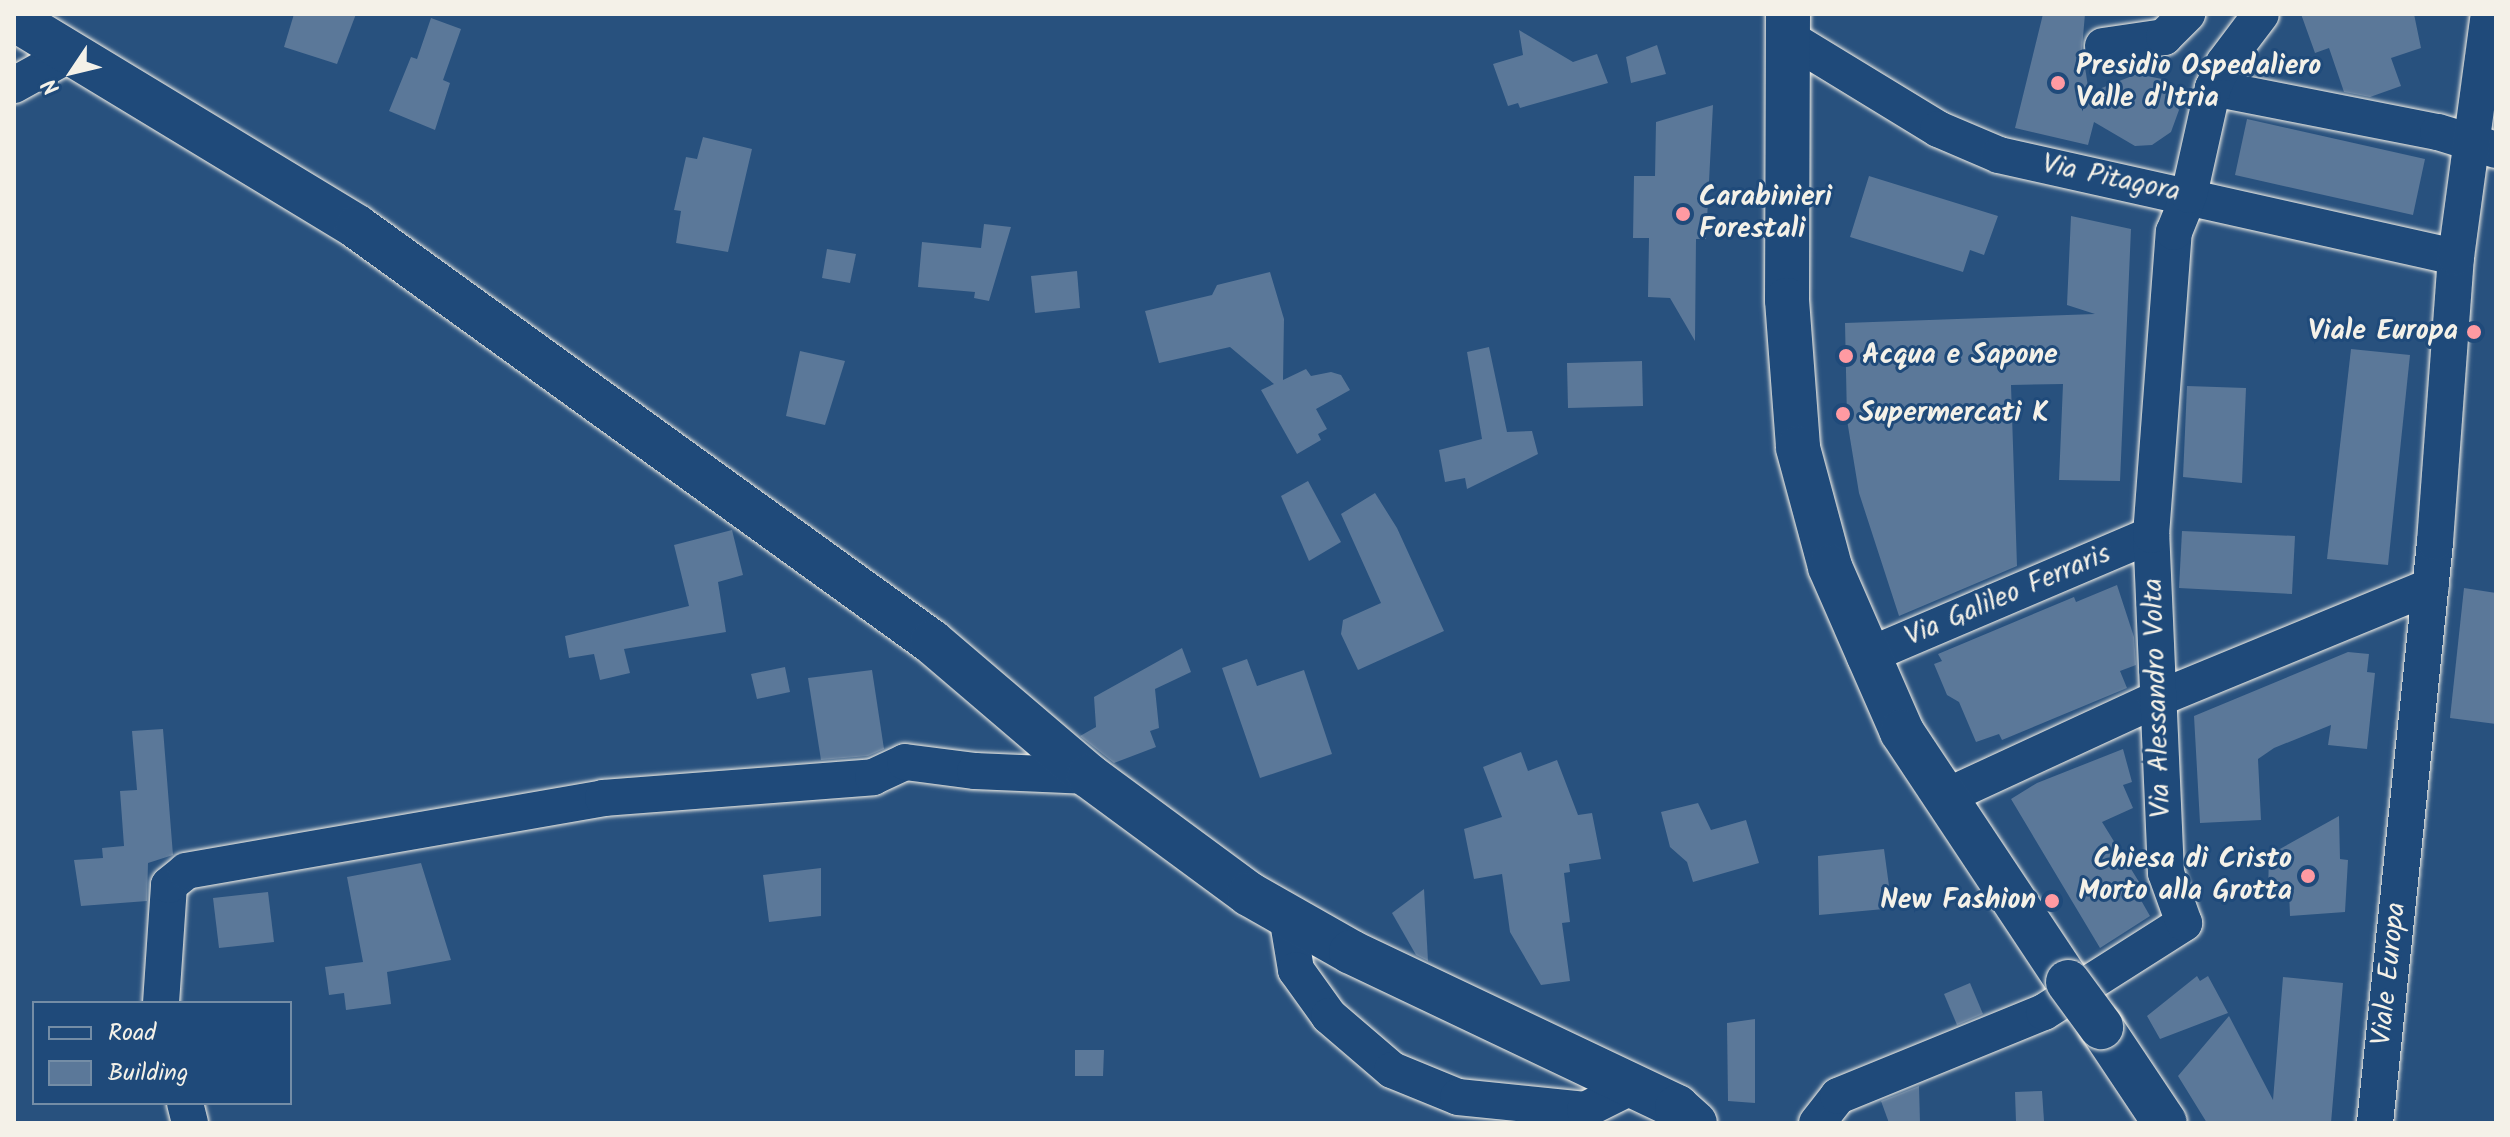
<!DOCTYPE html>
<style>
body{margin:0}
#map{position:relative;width:2510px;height:1137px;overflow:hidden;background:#28517e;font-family:Kalam,sans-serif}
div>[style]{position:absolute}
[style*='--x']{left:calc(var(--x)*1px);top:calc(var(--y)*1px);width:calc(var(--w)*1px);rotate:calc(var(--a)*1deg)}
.building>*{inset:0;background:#5b7899}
.roads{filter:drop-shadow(0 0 2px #f4f1e8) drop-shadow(0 0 2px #f4f1e8)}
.minor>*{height:36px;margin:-18px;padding:0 18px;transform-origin:18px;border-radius:18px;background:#1f4a7a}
.secondary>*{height:44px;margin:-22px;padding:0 22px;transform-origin:22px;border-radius:22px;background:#1f4a7a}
.primary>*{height:44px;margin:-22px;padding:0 22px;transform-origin:22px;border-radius:22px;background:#1f4a7a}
.bridges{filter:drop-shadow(0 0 2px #f4f1e8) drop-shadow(0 0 2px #f4f1e8)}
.primary-bridge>*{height:44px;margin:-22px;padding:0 22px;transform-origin:22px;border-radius:22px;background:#1f4a7a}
.dots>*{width:22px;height:22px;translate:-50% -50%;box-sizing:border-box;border:4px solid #1f4a7a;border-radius:50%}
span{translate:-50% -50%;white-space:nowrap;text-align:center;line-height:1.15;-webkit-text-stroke:6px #1f4a7a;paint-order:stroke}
.poi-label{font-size:28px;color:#f4f1e8;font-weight:700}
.left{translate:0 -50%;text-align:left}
.right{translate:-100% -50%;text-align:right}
.street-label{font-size:28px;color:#f4f1e8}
.frame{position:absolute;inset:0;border:16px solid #f4f1e8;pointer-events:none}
.legend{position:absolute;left:32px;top:1001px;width:260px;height:104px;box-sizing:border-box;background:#1f4a7a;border:2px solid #748da6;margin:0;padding:10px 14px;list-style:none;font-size:24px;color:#f4f1e8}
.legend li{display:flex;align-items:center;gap:16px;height:40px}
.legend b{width:40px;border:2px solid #748da6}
.north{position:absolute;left:32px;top:32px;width:80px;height:80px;-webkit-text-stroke:6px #1f4a7a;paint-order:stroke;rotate:235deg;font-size:22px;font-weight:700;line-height:32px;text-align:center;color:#f4f1e8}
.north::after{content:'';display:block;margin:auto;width:28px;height:36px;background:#f4f1e8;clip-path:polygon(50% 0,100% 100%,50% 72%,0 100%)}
</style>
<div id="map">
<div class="building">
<i style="clip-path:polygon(294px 14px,356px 14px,337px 64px,284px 47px)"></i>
<i style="clip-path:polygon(2043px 14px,2085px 14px,2082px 48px,2089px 93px,2137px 74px,2162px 79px,2179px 110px,2171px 132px,2152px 145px,2135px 146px,2094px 122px,2088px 145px,2015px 128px)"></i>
<i style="clip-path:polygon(2301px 14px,2414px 14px,2421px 48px,2391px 58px,2401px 86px,2370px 97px,2344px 92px,2329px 48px,2315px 53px)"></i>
<i style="clip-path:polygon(431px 18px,461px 29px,443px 80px,450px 83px,435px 130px,389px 111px,411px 57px,417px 59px)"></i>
<i style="clip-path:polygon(1519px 30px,1573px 62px,1597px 54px,1608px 83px,1520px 108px,1518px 103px,1508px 106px,1493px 64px,1523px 55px)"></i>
<i style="clip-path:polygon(1657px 45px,1666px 74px,1631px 83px,1626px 57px)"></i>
<i style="clip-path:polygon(1713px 105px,1706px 239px,1696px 239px,1695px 341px,1670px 298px,1648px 297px,1649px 238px,1633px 238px,1634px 176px,1655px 176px,1656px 122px)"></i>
<i style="clip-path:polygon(2247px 119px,2425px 159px,2413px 215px,2235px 175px)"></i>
<i style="clip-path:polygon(703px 137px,752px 149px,728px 252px,676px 243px,681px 211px,674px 210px,686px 157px,697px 159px)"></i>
<i style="clip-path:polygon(1869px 176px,1998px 216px,1984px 255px,1970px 250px,1963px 272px,1850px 237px)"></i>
<i style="clip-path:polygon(2071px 216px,2131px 229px,2120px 481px,2059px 480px,2063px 384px,2011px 385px,2017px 566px,1899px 616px,1859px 493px,1847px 420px,1845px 323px,2095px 314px,2067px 305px)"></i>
<i style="clip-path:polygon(984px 224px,1011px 227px,989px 301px,974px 298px,975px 292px,918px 287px,922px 242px,981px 248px)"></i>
<i style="clip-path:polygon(827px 249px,856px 254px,850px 283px,822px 278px)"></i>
<i style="clip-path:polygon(1077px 271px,1080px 308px,1035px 313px,1031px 276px)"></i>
<i style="clip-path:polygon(1270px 272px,1284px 319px,1283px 380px,1306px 369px,1311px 376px,1331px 372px,1341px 375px,1350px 390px,1316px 409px,1327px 429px,1318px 434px,1321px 440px,1297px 454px,1261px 390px,1274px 384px,1230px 347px,1159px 363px,1145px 311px,1212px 295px,1217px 285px)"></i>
<i style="clip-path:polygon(1489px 347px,1507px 432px,1532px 431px,1538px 454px,1467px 489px,1465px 478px,1445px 482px,1439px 450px,1482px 439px,1467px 352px)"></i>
<i style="clip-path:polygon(2351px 349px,2410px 355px,2388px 565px,2327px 559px)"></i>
<i style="clip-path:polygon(800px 351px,845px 361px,825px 425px,786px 416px)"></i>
<i style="clip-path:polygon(1642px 361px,1643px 406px,1568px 408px,1567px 363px)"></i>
<i style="clip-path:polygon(2187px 386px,2246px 388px,2242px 483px,2183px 477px)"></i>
<i style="clip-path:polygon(1308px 481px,1341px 542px,1309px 561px,1281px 496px)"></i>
<i style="clip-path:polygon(1375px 493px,1397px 528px,1444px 631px,1358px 670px,1341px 634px,1343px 620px,1381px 603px,1341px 514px)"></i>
<i style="clip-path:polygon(732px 530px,743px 575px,718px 582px,726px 632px,624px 649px,630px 673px,600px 680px,594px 654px,569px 658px,565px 636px,689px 606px,674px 545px)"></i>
<i style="clip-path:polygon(2182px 531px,2295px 536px,2292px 594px,2179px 588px)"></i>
<i style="clip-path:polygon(2117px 585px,2134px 637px,2136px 665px,2120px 671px,2127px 688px,2002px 740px,1999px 734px,1976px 742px,1959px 702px,1947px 695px,1934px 664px,1942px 661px,1938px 654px,2074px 597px,2076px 602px)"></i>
<i style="clip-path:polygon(2464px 588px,2496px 593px,2496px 724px,2450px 718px)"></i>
<i style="clip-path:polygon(1182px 648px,1191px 672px,1155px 689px,1159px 728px,1150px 731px,1156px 747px,1114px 763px,1080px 736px,1096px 727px,1094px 697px)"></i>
<i style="clip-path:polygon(2348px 652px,2369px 654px,2367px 672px,2375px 673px,2367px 749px,2328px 745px,2331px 725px,2274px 748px,2258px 759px,2261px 820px,2200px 823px,2194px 716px)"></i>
<i style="clip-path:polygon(1247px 659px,1257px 686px,1304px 670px,1332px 754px,1260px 778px,1222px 668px)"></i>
<i style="clip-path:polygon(785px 667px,790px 692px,757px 699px,751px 674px)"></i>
<i style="clip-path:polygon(872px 670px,884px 749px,868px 756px,821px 760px,808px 678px)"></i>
<i style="clip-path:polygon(163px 729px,173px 855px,148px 863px,147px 901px,81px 906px,74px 860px,103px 858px,102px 848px,124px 846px,120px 791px,137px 790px,132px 731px)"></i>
<i style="clip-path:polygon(2123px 749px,2132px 782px,2123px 785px,2133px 808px,2102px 822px,2144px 890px,2138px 895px,2150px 916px,2100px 948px,2011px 799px,2037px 783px)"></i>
<i style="clip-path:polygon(1521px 752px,1528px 771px,1557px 760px,1578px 815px,1592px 813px,1601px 859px,1569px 864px,1570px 872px,1564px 873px,1570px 922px,1562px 923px,1570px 981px,1541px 985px,1510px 932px,1502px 874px,1474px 879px,1464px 829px,1502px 817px,1483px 767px)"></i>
<i style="clip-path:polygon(1698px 803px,1711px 830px,1746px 820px,1759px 863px,1693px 882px,1687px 862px,1670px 847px,1661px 812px)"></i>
<i style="clip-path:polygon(2339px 816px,2340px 859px,2348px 860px,2345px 912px,2290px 916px,2289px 891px,2268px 892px,2269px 855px)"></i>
<i style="clip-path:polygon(1884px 849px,1889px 886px,1881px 887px,1884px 909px,1819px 915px,1818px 856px)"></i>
<i style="clip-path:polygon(421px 863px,451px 960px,387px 972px,391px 1004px,346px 1010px,344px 993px,329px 995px,325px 967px,363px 962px,347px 877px)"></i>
<i style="clip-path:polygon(821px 868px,821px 916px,769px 922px,763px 875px)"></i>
<i style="clip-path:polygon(1424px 889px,1428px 961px,1416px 955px,1392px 913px)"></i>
<i style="clip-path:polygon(268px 892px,274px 942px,219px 948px,213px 898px)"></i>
<i style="clip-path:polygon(2197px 976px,2200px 981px,2208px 976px,2228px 1013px,2160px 1039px,2147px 1016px)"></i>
<i style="clip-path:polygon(2283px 977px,2343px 983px,2331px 1123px,2207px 1123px,2178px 1076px,2229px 1016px,2273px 1100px)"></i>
<i style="clip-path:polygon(1970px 983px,1983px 1014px,1957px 1025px,1944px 994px)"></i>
<i style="clip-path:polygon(1755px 1019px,1755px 1103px,1728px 1101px,1727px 1023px)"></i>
<i style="clip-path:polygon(1075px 1050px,1104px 1050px,1103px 1076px,1075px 1076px)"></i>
<i style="clip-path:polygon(1919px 1086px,1920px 1123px,1889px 1123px,1881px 1101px)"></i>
<i style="clip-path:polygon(2042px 1091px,2044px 1121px,2016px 1122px,2015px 1092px)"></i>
</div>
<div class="roads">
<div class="minor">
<i style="--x:1789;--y:38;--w:175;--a:31.4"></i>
<i style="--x:1938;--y:129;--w:66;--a:23.1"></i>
<i style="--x:1999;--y:155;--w:468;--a:12.6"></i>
<i style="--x:2103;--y:46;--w:62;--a:-8.4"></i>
<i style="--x:2164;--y:37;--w:33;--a:-45"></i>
<i style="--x:14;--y:85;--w:64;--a:-29"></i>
<i style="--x:2213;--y:88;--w:229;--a:11.1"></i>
<i style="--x:2438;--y:132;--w:61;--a:17.2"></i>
<i style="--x:1865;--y:657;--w:311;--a:-23.1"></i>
<i style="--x:1947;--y:796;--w:231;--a:-24.8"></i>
<i style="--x:2157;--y:699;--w:296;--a:-22.4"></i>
<i style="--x:1287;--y:916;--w:55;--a:80.5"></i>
<i style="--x:1296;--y:970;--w:57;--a:54.3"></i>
<i style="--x:1329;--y:1016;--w:83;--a:40.6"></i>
<i style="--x:1392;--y:1070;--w:71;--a:22.2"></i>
<i style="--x:1458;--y:1097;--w:128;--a:5.8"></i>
<i style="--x:1585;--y:1110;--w:51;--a:-26.6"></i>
<i style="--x:161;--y:1003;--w:118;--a:-86.1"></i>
<i style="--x:169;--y:885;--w:22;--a:-39"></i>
<i style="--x:186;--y:871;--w:423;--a:-9.9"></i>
<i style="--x:603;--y:798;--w:271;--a:-4.4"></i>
<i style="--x:873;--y:777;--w:35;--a:-25"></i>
<i style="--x:905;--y:762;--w:71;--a:7.3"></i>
<i style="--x:975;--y:771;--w:114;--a:2.5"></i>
<i style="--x:185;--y:1103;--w:21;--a:76"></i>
<i style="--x:1817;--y:1123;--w:34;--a:-52"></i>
<i style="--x:1838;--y:1096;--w:222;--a:-22.2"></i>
<i style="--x:2044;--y:1012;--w:166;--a:-32.4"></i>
<i style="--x:2184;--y:923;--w:53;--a:-109.8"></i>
<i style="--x:2166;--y:873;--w:338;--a:-92.5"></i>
<i style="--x:2151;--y:535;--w:304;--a:-85.7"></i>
<i style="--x:2174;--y:232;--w:40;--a:-68"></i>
<i style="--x:2189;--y:195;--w:110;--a:-77.4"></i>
<i style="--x:2213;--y:88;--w:27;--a:-66"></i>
<i style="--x:2224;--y:63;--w:61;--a:-52.9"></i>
<i style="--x:2375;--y:1123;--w:584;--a:-84.1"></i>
<i style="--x:2435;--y:542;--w:286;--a:-85.8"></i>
<i style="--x:2456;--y:257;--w:245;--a:-82.3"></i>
</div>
<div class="secondary">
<i style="--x:14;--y:19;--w:401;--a:31.2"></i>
<i style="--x:357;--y:227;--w:709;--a:35.82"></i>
<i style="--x:932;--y:642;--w:206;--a:40.5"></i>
<i style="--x:1089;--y:776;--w:199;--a:36.4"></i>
<i style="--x:1249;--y:894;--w:117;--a:29.6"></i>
<i style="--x:1351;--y:952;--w:361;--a:25.4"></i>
<i style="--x:1677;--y:1107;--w:24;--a:42"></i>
</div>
<div class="primary">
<i style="--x:1788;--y:14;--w:286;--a:90.2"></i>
<i style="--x:1787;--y:300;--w:148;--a:85.7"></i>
<i style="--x:1798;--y:448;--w:123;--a:74.9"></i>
<i style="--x:1830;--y:567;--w:180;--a:66.4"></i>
<i style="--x:1902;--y:732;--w:300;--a:56.4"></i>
<i style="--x:2101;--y:1027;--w:115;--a:56.3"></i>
</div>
</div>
<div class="bridges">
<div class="primary-bridge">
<i style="--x:2068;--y:982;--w:56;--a:53.7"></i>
</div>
</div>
<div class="dots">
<i style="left:2058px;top:83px;background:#ff9aa2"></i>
<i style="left:1683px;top:214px;background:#ff9aa2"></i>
<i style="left:2474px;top:332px;background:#ff9aa2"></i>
<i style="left:1846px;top:356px;background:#ff9aa2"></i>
<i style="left:1843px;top:414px;background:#ff9aa2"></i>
<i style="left:2308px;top:876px;background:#ff9aa2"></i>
<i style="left:2052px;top:901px;background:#ff9aa2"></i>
</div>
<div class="poi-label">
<span class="left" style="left:2076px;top:83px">Presidio Ospedaliero<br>Valle d'Itria</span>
<span class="left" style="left:1699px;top:214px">Carabinieri<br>Forestali</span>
<span class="right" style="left:2458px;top:332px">Viale Europa</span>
<span class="left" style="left:1862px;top:356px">Acqua e Sapone</span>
<span class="left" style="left:1859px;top:414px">Supermercati K</span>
<span class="right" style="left:2292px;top:876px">Chiesa di Cristo<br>Morto alla Grotta</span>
<span class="right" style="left:2036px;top:901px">New Fashion</span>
</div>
<div class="street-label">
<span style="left:2111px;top:179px;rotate:12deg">Via Pitagora</span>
<span style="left:2008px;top:596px;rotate:-23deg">Via Galileo Ferraris</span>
<span style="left:2158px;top:698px;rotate:-92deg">Via Alessandro Volta</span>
<span style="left:2390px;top:974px;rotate:-84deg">Viale Europa</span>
</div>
<div class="frame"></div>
<ul class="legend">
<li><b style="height:10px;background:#1f4a7a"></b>Road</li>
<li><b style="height:22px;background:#5b7899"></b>Building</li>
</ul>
<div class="north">N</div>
</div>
